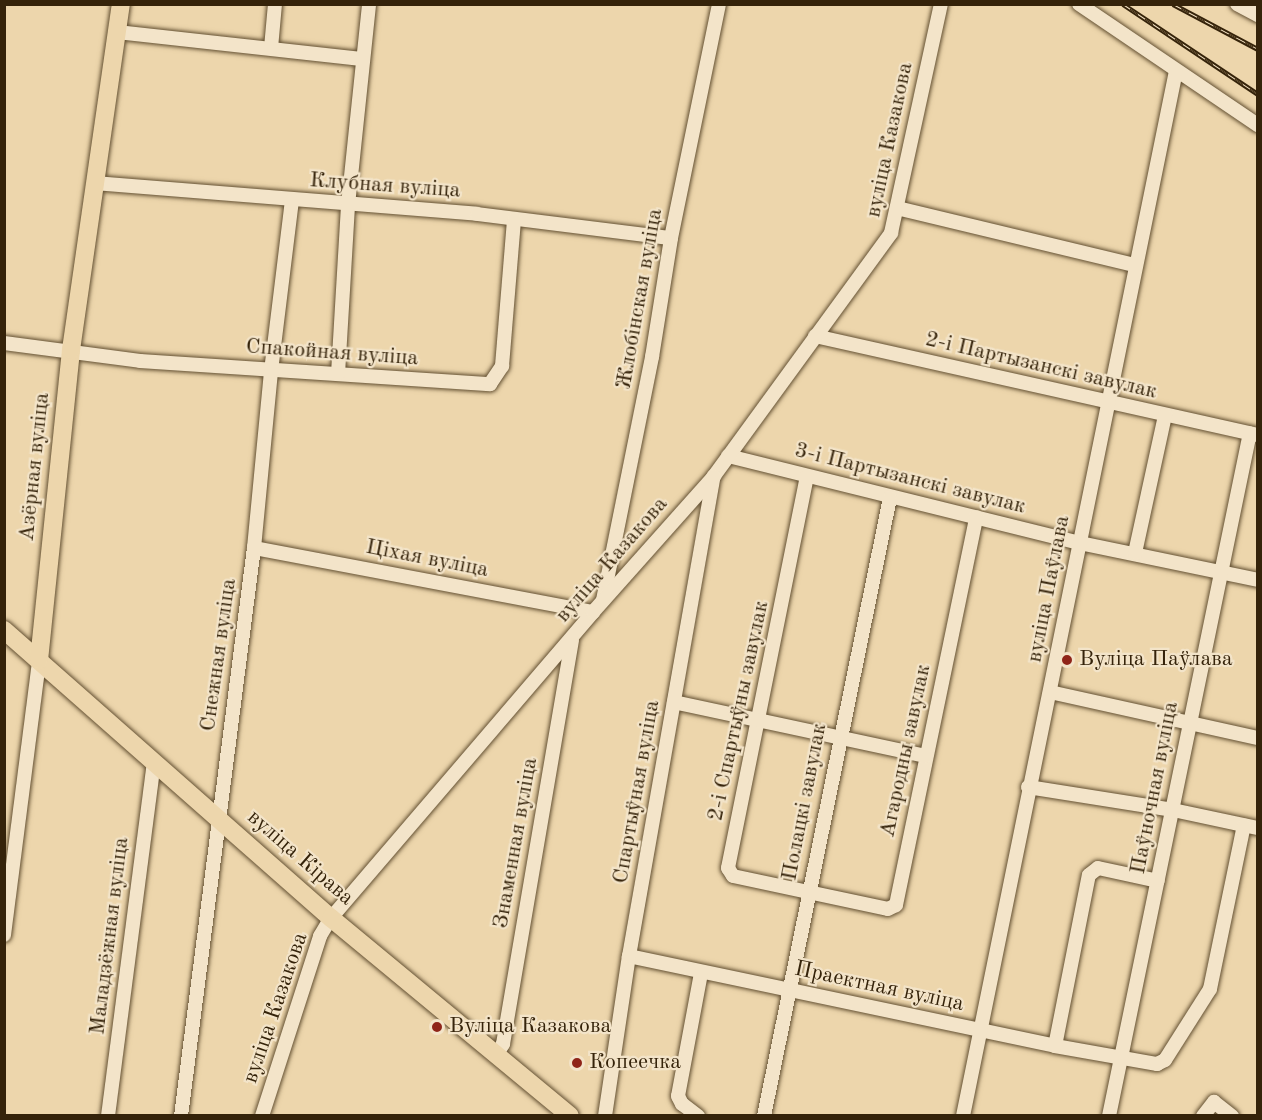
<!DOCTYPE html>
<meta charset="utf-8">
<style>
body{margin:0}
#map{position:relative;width:1262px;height:1120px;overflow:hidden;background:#edd6ac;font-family:"Old Standard TT",serif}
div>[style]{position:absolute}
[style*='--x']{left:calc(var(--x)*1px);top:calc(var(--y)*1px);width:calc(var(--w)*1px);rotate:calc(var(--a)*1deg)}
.roads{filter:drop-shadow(0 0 2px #635032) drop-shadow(0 0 2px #635032)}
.minor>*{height:14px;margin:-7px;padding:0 7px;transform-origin:7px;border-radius:7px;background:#f3e4c9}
.major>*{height:18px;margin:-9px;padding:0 9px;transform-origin:9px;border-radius:9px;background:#edd6ac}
.rail>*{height:5px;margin-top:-2.5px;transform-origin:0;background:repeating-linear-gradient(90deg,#f3e4c9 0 9px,#35230a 0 18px);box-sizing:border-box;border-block:2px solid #35230a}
.dots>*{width:16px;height:16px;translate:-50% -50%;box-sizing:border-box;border:3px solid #f3e4c9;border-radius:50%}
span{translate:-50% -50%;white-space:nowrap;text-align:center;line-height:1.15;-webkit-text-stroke:4.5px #f3e4c9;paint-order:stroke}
.street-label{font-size:22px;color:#35230a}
.poi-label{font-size:22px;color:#35230a}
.left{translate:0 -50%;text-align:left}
.frame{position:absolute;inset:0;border:6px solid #35230a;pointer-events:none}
</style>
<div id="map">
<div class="roads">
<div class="minor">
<i style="--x:1079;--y:4;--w:216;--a:34.1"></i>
<i style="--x:1237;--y:4;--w:24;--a:28"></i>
<i style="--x:117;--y:32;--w:246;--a:6.3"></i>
<i style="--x:271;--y:48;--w:44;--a:-84.8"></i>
<i style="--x:95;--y:183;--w:383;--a:4.6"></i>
<i style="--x:477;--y:214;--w:195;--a:7.1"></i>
<i style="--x:897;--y:208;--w:245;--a:13.5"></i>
<i style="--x:815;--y:336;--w:454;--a:12.6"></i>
<i style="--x:4;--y:343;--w:137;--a:7.5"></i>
<i style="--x:140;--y:361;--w:351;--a:3.8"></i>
<i style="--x:490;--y:384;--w:22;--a:-56"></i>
<i style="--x:502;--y:366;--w:147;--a:-85.3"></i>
<i style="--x:338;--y:374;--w:169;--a:-86.6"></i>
<i style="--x:348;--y:205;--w:202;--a:-84"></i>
<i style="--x:728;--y:456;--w:363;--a:13.9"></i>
<i style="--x:1080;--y:543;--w:182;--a:11.7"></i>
<i style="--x:807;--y:476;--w:400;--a:101.4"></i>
<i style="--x:728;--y:868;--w:9;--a:58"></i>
<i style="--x:733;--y:876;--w:158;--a:12"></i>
<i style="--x:888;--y:909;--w:9;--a:-27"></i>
<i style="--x:896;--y:905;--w:396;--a:-78.3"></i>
<i style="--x:254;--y:548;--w:345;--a:10.7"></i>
<i style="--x:1135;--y:553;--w:141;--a:-77.7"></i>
<i style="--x:603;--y:600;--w:248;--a:-78.6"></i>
<i style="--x:652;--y:357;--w:121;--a:-80.9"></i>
<i style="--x:671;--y:238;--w:239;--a:-78.4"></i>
<i style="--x:1050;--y:692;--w:213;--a:12.5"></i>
<i style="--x:674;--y:702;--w:257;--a:12.1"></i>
<i style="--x:1028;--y:787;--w:147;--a:9"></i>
<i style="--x:1173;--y:810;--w:87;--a:12"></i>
<i style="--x:4;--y:935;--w:277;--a:-82.7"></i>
<i style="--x:629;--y:956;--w:435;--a:11.9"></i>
<i style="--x:1055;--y:1046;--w:104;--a:10"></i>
<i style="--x:1157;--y:1064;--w:9;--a:-27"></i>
<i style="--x:1165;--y:1060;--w:84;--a:-57.6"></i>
<i style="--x:1210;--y:989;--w:167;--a:-78.3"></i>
<i style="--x:1055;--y:1046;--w:174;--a:-78.8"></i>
<i style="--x:1089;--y:875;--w:11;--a:-38"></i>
<i style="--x:1098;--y:868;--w:61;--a:12.2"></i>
<i style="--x:497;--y:1054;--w:12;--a:-59"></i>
<i style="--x:503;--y:1044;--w:410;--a:-80.3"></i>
<i style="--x:108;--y:1116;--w:356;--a:-82.6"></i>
<i style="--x:181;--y:1116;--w:573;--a:-82.68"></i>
<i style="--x:254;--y:548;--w:178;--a:-84.5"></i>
<i style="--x:271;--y:371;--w:172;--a:-83"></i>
<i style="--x:262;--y:1116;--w:189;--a:-72.1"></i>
<i style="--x:320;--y:936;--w:21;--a:-59"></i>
<i style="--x:331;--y:918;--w:403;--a:-49.4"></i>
<i style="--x:593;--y:612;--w:182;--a:-48.3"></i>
<i style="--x:714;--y:476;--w:301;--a:-53.9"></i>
<i style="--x:891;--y:233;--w:234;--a:-77.7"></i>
<i style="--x:605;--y:1116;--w:162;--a:-81.5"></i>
<i style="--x:629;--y:956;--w:487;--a:-80"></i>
<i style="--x:698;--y:1116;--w:20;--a:-143"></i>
<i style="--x:682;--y:1104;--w:9;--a:-117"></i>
<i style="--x:678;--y:1096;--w:125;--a:-79.4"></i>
<i style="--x:764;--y:1116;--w:631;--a:-78.48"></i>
<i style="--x:963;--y:1116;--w:1066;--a:-78.48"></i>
<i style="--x:1109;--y:1116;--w:697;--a:-78.34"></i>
<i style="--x:1203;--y:1116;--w:18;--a:-52"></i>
<i style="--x:1214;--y:1102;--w:23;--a:38"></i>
</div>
<div class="major">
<i style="--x:4;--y:630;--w:436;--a:41.4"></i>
<i style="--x:331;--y:918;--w:310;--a:39.6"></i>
<i style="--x:39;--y:660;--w:312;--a:-84.1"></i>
<i style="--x:71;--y:350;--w:350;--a:-81.8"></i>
</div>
</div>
<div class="rail">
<i style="--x:1123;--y:4;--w:162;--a:33.7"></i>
<i style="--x:1173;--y:4;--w:96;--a:27.9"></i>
</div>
<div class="dots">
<i style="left:1067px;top:660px;background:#8f2418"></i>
<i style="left:437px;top:1027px;background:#8f2418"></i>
<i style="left:577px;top:1063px;background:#8f2418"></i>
</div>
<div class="street-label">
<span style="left:890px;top:140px;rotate:-78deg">вуліца Казакова</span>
<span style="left:385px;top:186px;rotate:4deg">Клубная вуліца</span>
<span style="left:640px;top:299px;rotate:-80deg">Жлобінская вуліца</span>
<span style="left:332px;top:353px;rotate:4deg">Спакойная вуліца</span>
<span style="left:1041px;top:366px;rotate:13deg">2-і Партызанскі завулак</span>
<span style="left:35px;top:467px;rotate:-84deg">Азёрная вуліца</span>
<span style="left:910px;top:479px;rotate:14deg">3-і Партызанскі завулак</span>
<span style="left:427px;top:559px;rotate:11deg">Ціхая вуліца</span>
<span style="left:612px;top:560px;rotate:-49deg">вуліца Казакова</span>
<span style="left:1049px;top:589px;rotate:-79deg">вуліца Паўлава</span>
<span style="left:219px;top:655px;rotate:-82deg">Снежная вуліца</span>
<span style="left:739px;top:711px;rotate:-78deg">2-і Спартыўны завулак</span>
<span style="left:906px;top:751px;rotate:-78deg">Агародны завулак</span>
<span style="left:1155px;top:788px;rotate:-79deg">Паўночная вуліца</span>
<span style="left:637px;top:792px;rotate:-80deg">Спартыўная вуліца</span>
<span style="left:805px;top:802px;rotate:-79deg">Полацкі завулак</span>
<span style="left:516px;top:843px;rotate:-80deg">Знаменная вуліца</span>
<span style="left:300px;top:858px;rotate:41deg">вуліца Кірава</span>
<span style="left:110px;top:936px;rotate:-83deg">Маладзёжная вуліца</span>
<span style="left:879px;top:987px;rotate:12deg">Праектная вуліца</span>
<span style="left:276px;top:1008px;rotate:-71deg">вуліца Казакова</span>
</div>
<div class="poi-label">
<span class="left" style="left:1079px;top:660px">Вуліца Паўлава</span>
<span class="left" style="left:449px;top:1027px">Вуліца Казакова</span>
<span class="left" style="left:589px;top:1063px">Копеечка</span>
</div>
<div class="frame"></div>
</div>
